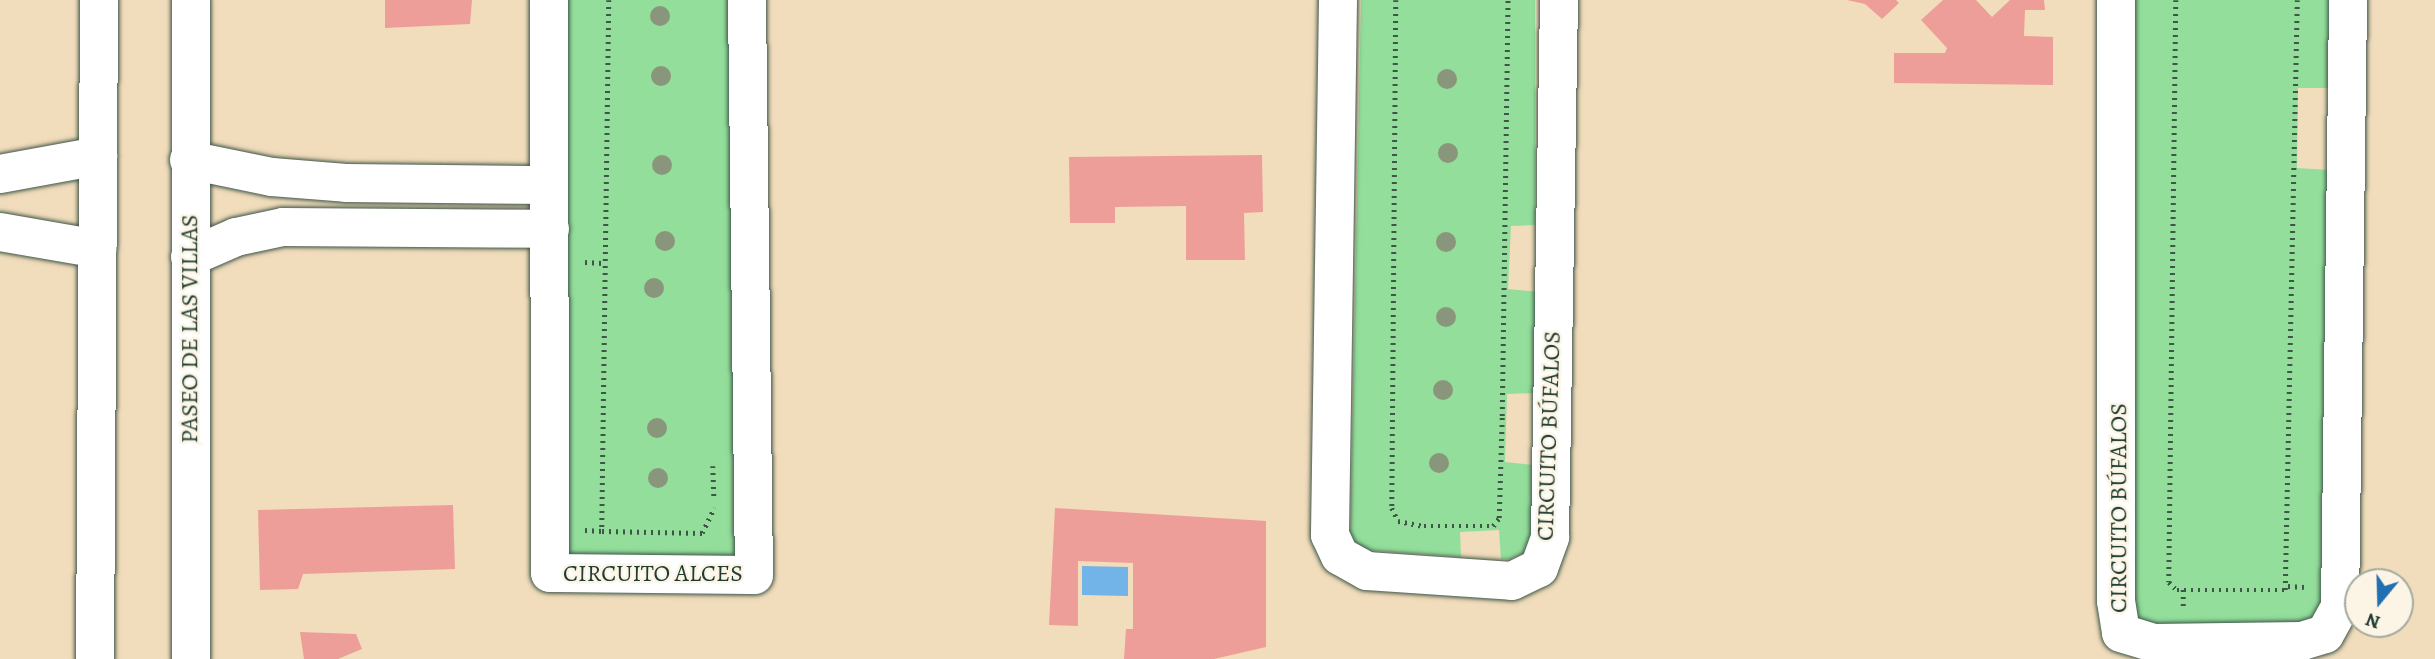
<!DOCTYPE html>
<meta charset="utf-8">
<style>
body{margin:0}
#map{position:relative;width:2435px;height:659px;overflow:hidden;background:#f1dcbb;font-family:Alegreya,serif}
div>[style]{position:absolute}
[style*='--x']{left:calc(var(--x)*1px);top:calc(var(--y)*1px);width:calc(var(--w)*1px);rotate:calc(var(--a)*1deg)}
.green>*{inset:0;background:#93de9b}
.water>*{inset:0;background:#72b4e7}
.building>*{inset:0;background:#ee9e98}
.path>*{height:4.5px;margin-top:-2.25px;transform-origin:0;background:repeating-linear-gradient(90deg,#3e5548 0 2px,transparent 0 7px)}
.roads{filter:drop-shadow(0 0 2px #3e5548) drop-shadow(0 0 2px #3e5548)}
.minor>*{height:38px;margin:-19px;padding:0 19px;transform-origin:19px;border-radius:19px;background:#fff}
.trees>*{width:20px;height:20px;margin:-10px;border-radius:50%;background:#8a967c}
span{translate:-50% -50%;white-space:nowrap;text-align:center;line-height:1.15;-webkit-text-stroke:5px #fcf5e5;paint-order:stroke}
.street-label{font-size:24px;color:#1f3d34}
.north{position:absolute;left:2344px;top:568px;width:70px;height:70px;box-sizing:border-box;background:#fcf5e5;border:2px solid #a4ab9e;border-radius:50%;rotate:199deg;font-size:19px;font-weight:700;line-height:28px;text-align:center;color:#1f3d34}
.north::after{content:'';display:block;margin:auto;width:24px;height:32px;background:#1f6fb2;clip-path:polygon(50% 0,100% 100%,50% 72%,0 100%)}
</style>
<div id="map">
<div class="green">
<i style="clip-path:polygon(562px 0,738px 0,741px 564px,559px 562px)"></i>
<i style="clip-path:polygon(1361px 0,1535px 0,1535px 225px,1511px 226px,1508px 289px,1539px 292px,1535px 393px,1507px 394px,1505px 462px,1532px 465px,1532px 535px,1526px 552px,1510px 559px,1501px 559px,1499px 530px,1460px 532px,1461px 557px,1350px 549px)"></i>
<i style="clip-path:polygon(2131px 0,2331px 0,2330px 88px,2298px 88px,2297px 168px,2329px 170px,2324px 607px,2310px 626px,2142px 625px,2132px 619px)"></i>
</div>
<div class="water">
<i style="clip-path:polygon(1082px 566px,1128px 567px,1128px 596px,1082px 595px)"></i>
</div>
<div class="building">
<i style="clip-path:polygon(385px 0,472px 0,470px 24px,385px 28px)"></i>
<i style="clip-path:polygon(1847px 0,1896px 0,1899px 3px,1882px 19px,1865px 4px)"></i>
<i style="clip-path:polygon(1943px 0,1976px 0,1992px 17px,2010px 0,2044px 0,2045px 10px,2025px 10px,2024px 36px,2053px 37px,2053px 85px,1894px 83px,1894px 53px,1945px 53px,1947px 48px,1921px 20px)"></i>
<i style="clip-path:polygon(1262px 155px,1263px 212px,1244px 213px,1245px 260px,1186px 260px,1186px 206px,1115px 207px,1115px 223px,1070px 223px,1069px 157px)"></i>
<i style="clip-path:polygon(453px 505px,455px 569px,303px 574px,298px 589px,260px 590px,258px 510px)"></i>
<i style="clip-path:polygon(1055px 508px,1266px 521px,1266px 647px,1214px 659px,1124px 659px,1126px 629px,1133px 629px,1133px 563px,1078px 561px,1078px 626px,1049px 625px)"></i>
<i style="clip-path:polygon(300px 632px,356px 634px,362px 649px,338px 659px,304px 659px)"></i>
</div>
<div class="path">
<i style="--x:609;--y:0;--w:531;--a:90.76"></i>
<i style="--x:602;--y:531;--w:100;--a:1.1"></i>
<i style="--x:702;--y:533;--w:28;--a:-64"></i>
<i style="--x:1396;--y:0;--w:508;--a:90.45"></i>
<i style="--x:1392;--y:508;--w:14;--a:65"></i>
<i style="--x:1398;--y:521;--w:26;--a:11"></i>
<i style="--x:1424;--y:526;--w:69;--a:0"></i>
<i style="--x:1493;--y:526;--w:10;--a:-53"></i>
<i style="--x:1499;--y:518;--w:102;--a:-88.3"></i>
<i style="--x:1502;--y:416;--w:416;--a:-89.2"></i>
<i style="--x:2176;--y:0;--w:582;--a:90.69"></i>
<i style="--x:2169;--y:582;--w:11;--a:45"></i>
<i style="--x:2177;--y:590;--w:108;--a:0"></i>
<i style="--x:2285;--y:590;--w:590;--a:-88.83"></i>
<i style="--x:585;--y:262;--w:18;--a:3"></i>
<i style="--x:713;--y:466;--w:33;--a:88"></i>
<i style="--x:585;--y:530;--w:17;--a:3"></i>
<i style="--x:2288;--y:586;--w:16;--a:4"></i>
<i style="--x:2183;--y:606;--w:17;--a:-90"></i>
</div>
<div class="roads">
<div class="minor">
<i style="--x:549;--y:0;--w:573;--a:89.9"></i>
<i style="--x:550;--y:573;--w:204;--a:0.6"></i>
<i style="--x:754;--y:575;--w:575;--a:-90.7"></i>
<i style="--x:1338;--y:0;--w:535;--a:90.86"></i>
<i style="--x:1330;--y:535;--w:23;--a:65"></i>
<i style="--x:1340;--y:556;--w:31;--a:29"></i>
<i style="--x:1367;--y:571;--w:145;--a:3.9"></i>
<i style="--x:1512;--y:581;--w:30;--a:-26"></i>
<i style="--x:1539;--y:568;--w:33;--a:-70"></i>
<i style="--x:1550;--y:537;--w:537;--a:-89.04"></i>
<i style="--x:2116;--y:0;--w:601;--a:90"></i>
<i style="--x:2116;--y:601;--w:32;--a:81"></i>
<i style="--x:2121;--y:633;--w:34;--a:17"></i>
<i style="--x:2154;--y:643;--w:148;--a:-0.8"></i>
<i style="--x:2302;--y:641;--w:24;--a:-17"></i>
<i style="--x:2325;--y:634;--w:31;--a:-61"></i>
<i style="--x:2340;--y:607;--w:607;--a:-89.24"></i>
<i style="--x:189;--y:160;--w:85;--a:11.6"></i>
<i style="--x:272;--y:177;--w:74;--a:4.6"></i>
<i style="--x:346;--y:183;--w:203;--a:0.6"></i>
<i style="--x:0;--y:174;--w:100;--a:-10.4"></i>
<i style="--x:0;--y:232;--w:99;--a:9.8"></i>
<i style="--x:190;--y:257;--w:50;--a:-23.5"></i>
<i style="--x:236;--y:237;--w:48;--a:-12"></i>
<i style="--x:283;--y:227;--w:267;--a:0.4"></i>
<i style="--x:95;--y:659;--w:659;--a:-89.65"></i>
<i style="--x:191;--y:659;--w:659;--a:-90"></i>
</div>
</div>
<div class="trees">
<i style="left:660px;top:16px"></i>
<i style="left:661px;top:76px"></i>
<i style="left:1447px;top:79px"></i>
<i style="left:1448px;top:153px"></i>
<i style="left:662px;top:165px"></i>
<i style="left:665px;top:241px"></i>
<i style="left:1446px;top:242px"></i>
<i style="left:654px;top:288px"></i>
<i style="left:1446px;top:317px"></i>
<i style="left:1443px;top:390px"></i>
<i style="left:657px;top:428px"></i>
<i style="left:1439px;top:463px"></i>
<i style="left:658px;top:478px"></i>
</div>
<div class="street-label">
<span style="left:190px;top:329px;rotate:-90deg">PASEO DE LAS VILLAS</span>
<span style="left:1549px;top:436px;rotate:-88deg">CIRCUITO BÚFALOS</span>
<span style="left:2119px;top:508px;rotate:-90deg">CIRCUITO BÚFALOS</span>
<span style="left:653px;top:574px">CIRCUITO ALCES</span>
</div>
<div class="north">N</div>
</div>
